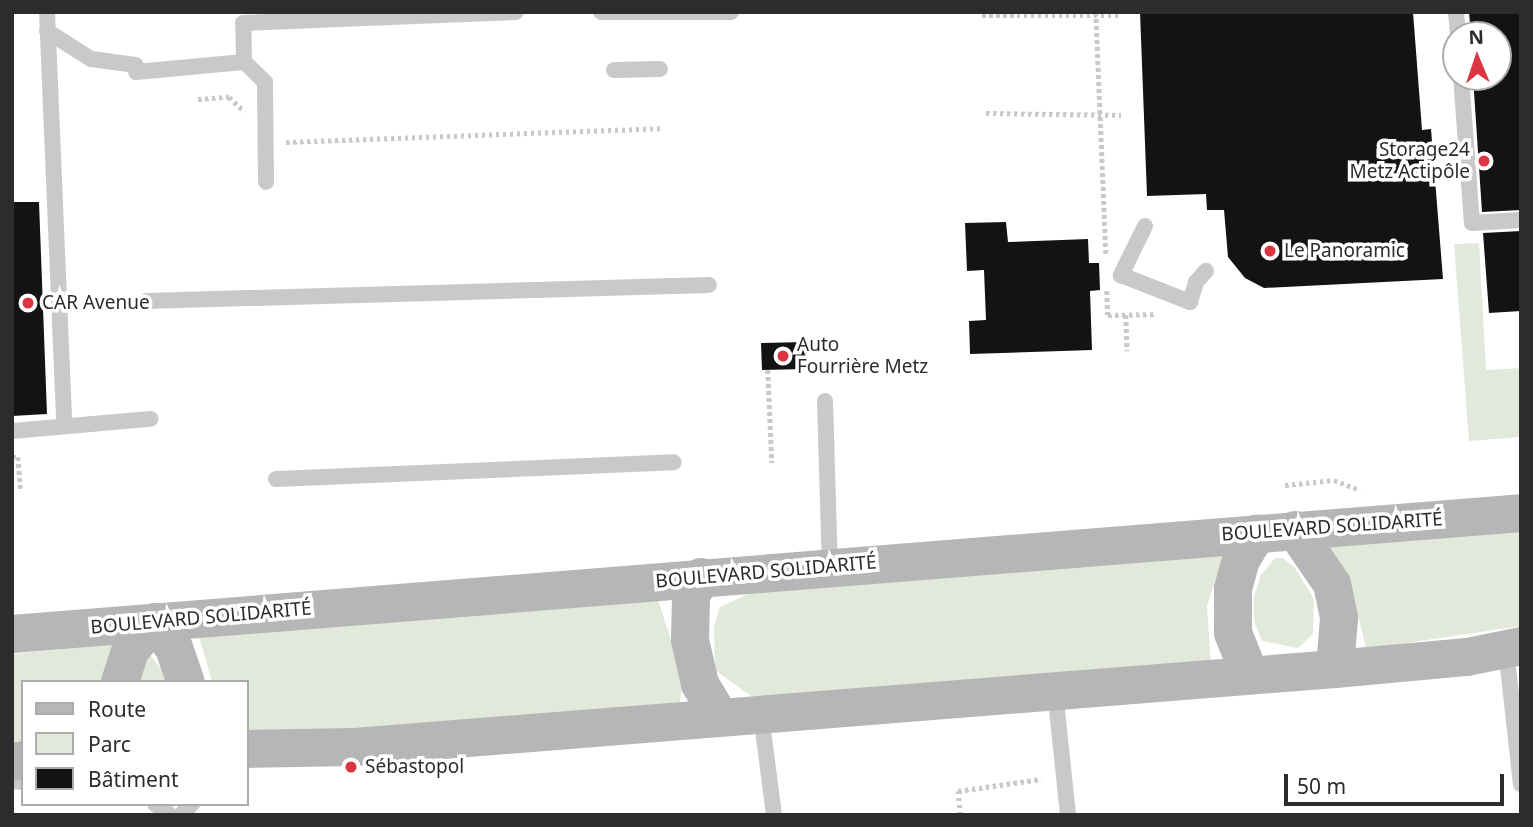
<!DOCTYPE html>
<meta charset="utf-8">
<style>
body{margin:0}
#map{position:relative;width:1533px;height:827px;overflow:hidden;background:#fff;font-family:"Noto Sans",sans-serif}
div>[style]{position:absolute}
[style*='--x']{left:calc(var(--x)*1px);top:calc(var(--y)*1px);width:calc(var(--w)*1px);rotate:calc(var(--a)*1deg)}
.green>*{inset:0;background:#e2e9da}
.building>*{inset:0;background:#131313}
.path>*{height:4.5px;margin-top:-2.25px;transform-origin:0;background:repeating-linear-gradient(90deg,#c9c9c9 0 3.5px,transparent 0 7px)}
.service>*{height:16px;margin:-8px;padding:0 8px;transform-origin:8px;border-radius:8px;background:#c9c9c9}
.secondary>*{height:38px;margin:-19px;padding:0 19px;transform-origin:19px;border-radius:19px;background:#b6b6b6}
.dots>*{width:19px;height:19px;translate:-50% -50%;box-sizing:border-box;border:4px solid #fff;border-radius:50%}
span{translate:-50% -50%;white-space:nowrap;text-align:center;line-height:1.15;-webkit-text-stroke:7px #fff;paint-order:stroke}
.poi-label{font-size:19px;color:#2c2c2c}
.right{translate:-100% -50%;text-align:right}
.left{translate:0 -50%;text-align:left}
.street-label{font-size:19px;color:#2c2c2c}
.frame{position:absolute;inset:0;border:14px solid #2c2c2c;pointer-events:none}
.legend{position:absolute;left:21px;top:680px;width:228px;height:126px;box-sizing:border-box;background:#fff;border:2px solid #ababab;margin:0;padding:9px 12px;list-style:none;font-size:21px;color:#2c2c2c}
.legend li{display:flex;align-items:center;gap:14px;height:35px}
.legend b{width:35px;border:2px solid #ababab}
.north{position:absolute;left:1442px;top:21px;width:70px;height:70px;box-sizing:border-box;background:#fff;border:2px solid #ababab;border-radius:50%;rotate:358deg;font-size:19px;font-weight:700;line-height:28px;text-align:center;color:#2c2c2c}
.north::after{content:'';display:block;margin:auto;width:24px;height:32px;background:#dd3441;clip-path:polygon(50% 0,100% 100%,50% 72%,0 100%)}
.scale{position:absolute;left:1284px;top:774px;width:220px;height:32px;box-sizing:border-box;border:4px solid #2c2c2c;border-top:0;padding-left:9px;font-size:21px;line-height:24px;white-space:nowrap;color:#2c2c2c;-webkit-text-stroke:5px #fff;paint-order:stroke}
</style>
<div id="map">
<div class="green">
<i style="clip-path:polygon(1479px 243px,1486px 370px,1521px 368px,1521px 437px,1469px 441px,1454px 244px)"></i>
<i style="clip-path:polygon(1521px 531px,1521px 626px,1366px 649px,1352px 588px,1329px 555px,1330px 546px)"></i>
<i style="clip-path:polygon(1215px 552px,1223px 559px,1207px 606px,1211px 663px,755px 699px,715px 670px,714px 626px,720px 607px,755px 591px)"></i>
<i style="clip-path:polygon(1275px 558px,1283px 558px,1295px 568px,1314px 599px,1313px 634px,1298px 648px,1262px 641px,1254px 621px,1254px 596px,1261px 575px)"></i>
<i style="clip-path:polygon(658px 600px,684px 680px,679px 705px,308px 734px,247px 734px,247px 682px,212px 682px,199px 636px)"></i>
<i style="clip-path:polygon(116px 644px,105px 682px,23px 682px,23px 747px,12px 748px,12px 654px)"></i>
<i style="clip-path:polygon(150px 655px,166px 675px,166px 682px,130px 682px)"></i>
</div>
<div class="building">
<i style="clip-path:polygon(1140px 12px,1413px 12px,1422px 130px,1431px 129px,1443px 279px,1264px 288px,1245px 278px,1228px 257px,1224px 210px,1207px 210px,1206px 194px,1147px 196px)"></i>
<i style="clip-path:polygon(1469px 12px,1521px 12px,1521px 210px,1482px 212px,1473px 77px,1498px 77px,1498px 35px,1471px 35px)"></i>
<i style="clip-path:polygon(12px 202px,39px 202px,47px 414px,12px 416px)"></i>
<i style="clip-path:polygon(1006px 222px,1008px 242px,1088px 239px,1089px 263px,1099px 263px,1100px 290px,1090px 291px,1092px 350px,970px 354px,969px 321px,986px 320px,984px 270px,967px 271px,965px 223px)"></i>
<i style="clip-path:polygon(1521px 231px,1521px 311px,1489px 313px,1483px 233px)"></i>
<i style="clip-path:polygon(805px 342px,806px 369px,762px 370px,761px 343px)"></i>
</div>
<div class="path">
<i style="--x:1096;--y:12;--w:242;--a:87.6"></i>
<i style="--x:982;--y:16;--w:136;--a:0"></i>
<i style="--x:198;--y:99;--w:31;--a:-4"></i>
<i style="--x:229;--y:97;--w:21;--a:43"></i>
<i style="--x:986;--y:113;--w:135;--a:0.8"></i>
<i style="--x:286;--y:142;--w:376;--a:-2.1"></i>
<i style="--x:1107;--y:291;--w:24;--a:88"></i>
<i style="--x:1108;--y:315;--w:47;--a:-1.2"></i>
<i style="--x:1126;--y:315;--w:36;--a:88"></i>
<i style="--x:768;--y:370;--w:93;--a:87.5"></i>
<i style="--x:12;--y:457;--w:6;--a:0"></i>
<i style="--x:18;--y:457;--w:35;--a:85"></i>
<i style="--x:1285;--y:485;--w:49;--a:-5.8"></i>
<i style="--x:1334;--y:480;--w:28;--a:21"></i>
<i style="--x:960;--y:815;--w:24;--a:-95"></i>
<i style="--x:958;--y:791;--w:84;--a:-8.2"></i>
</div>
<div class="service">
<i style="--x:47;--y:12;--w:414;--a:87.6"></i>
<i style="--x:601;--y:12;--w:130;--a:0"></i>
<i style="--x:1456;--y:12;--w:23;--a:85"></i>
<i style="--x:47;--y:31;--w:52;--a:32.5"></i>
<i style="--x:91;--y:59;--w:45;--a:7.6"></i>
<i style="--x:614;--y:70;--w:46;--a:-1.2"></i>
<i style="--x:136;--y:72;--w:108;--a:-5.3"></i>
<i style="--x:1461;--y:77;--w:146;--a:85.7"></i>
<i style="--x:1472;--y:223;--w:49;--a:-3.5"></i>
<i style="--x:266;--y:182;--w:100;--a:-90.6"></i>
<i style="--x:265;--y:82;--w:29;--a:-136"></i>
<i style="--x:244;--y:62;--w:39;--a:-91"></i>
<i style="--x:243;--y:23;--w:273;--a:-2.3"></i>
<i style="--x:1145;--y:226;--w:55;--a:116.1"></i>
<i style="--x:1121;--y:275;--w:74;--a:21.4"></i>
<i style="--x:1190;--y:302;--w:21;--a:-73"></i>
<i style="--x:1196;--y:282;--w:15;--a:-48"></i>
<i style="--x:146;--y:301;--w:563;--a:-1.63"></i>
<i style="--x:825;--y:401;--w:166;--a:88.3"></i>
<i style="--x:12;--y:431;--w:139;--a:-5"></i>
<i style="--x:276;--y:479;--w:398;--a:-2.4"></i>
<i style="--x:1506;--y:649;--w:136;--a:83.7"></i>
<i style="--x:1055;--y:691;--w:125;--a:84"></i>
<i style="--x:761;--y:715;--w:101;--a:82.6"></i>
<i style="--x:12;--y:781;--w:11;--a:5"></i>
<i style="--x:155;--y:804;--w:19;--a:36"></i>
<i style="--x:181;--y:815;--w:16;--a:-45"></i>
</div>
<div class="secondary">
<i style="--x:1295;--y:530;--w:65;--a:55.6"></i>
<i style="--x:1332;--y:584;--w:35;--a:78"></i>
<i style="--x:1339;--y:618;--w:51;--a:94.5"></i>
<i style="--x:701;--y:577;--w:21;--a:118"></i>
<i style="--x:691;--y:596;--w:44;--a:91.3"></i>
<i style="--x:690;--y:640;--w:45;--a:77.2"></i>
<i style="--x:700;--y:684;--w:37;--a:59"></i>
<i style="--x:155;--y:622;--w:32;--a:54"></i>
<i style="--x:174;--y:648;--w:36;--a:71"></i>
<i style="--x:12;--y:634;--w:1514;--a:-4.58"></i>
<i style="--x:1250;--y:675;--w:45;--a:-112"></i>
<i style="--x:1233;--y:633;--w:44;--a:-90"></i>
<i style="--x:1233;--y:589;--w:30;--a:-75"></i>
<i style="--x:1241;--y:560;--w:31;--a:-59"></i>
<i style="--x:120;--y:682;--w:35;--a:-72"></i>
<i style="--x:131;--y:649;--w:36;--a:-48"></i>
<i style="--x:247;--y:749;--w:108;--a:-1.1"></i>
<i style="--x:355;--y:747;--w:983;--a:-4.55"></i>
<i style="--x:1335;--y:669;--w:133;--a:-5.2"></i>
<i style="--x:1467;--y:657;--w:55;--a:-11.5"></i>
<i style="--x:12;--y:762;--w:11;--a:-10"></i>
</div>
<div class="dots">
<i style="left:1484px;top:161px;background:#dd3441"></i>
<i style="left:1270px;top:251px;background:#dd3441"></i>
<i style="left:28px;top:303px;background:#dd3441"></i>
<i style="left:783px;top:356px;background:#dd3441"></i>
<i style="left:351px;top:767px;background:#dd3441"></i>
</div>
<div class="poi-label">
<span class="right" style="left:1470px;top:161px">Storage24<br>Metz Actipôle</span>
<span class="left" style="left:1284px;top:251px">Le Panoramic</span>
<span class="left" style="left:42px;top:303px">CAR Avenue</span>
<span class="left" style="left:797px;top:356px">Auto<br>Fourrière Metz</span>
<span class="left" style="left:365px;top:767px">Sébastopol</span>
</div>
<div class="street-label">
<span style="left:1332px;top:527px;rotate:-4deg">BOULEVARD SOLIDARITÉ</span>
<span style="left:766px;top:572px;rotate:-5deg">BOULEVARD SOLIDARITÉ</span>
<span style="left:201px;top:618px;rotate:-5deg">BOULEVARD SOLIDARITÉ</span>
</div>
<div class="frame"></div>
<ul class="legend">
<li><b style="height:9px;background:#b6b6b6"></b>Route</li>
<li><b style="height:19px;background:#e2e9da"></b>Parc</li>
<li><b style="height:19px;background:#131313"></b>Bâtiment</li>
</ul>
<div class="north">N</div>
<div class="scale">50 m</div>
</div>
